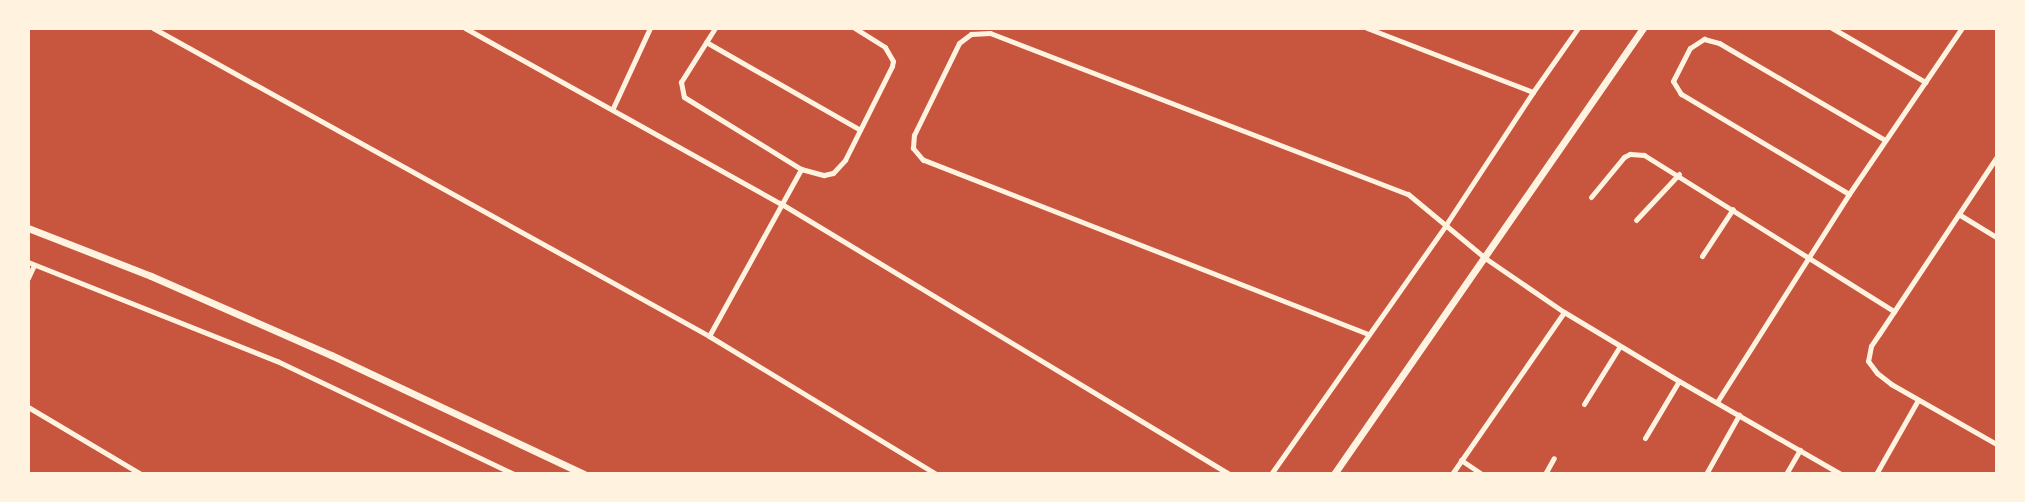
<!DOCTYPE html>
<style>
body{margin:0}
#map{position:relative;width:2025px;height:502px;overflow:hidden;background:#c8553d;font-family:Helvetica,sans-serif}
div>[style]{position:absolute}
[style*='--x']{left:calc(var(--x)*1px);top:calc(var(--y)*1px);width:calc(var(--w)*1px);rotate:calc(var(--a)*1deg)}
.minor>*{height:5px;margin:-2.5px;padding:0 2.5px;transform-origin:2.5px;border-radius:2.5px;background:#fff3e0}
.tertiary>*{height:7px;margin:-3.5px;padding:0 3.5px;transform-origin:3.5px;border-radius:3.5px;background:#fff3e0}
span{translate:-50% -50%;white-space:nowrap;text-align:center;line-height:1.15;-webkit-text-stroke:4.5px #fff3e0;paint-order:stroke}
.frame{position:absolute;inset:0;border:30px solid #fff3e0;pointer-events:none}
</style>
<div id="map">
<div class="minor">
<i style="--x:153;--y:28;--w:636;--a:28.98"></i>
<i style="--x:709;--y:336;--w:266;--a:31.3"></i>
<i style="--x:465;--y:28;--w:360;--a:29.1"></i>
<i style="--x:780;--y:203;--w:524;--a:31.11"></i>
<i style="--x:715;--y:28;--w:64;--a:122.2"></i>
<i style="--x:681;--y:82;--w:15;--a:79"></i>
<i style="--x:684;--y:97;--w:137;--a:31.6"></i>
<i style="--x:801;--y:169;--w:24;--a:15"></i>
<i style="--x:824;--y:175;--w:9;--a:-13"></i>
<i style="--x:833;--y:173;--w:18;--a:-47"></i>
<i style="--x:845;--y:160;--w:105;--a:-63.4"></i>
<i style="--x:892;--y:66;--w:5;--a:-79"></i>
<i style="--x:893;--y:61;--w:16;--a:-120"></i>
<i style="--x:885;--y:47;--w:36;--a:-148"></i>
<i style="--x:1367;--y:28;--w:178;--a:21.1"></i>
<i style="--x:1832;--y:28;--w:108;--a:30.1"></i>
<i style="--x:706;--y:42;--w:177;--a:29.7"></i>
<i style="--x:613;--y:108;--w:88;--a:-65.2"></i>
<i style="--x:1996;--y:158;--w:211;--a:123.6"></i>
<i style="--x:1879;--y:334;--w:14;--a:124"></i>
<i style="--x:1871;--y:346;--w:15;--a:101"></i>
<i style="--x:1868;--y:361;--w:15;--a:53"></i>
<i style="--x:1877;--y:373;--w:18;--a:38"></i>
<i style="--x:1891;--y:384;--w:121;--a:29.7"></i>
<i style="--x:1849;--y:194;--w:196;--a:-149.2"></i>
<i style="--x:1681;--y:94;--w:15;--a:-122"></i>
<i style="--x:1673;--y:81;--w:37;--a:-63"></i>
<i style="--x:1690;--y:48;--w:17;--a:-33"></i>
<i style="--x:1704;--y:39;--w:16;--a:15"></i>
<i style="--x:1719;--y:43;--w:192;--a:30.3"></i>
<i style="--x:1591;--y:197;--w:52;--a:-50.5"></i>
<i style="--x:1624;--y:157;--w:7;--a:-27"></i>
<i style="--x:1630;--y:154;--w:14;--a:4"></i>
<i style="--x:1644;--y:155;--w:295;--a:32"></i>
<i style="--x:1960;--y:215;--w:42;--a:31.4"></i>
<i style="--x:1636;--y:220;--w:63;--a:-46.9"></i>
<i style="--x:1702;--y:256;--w:56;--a:-56.6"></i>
<i style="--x:28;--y:262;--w:268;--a:21.7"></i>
<i style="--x:277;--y:361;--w:263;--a:25.5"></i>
<i style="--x:28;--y:278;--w:14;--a:-65"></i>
<i style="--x:1368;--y:334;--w:478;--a:-158.6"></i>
<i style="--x:923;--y:160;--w:16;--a:-130"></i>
<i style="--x:913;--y:148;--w:13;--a:-86"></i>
<i style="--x:914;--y:135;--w:102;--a:-63.9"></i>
<i style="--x:959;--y:43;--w:15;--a:-37"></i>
<i style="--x:971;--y:34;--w:19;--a:-3"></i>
<i style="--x:990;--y:33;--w:448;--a:21.1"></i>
<i style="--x:1408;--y:194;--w:100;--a:39.7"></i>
<i style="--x:1485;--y:258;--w:96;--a:34.4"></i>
<i style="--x:1564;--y:312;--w:134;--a:31"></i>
<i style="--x:1679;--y:381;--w:187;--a:29.9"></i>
<i style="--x:709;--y:336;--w:191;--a:-61.1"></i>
<i style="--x:1717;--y:402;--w:246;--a:-57.6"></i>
<i style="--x:1849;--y:194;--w:201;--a:-55.8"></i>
<i style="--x:1584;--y:404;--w:68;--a:-58.2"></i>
<i style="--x:28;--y:407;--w:131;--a:30.7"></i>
<i style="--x:1645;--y:438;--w:66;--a:-59.2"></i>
<i style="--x:1461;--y:460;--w:25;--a:34"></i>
<i style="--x:1271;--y:474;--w:303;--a:-54.9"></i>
<i style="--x:1445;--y:226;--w:160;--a:-56.7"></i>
<i style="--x:1533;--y:92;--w:78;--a:-54.9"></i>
<i style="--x:1452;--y:474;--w:197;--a:-55.3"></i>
<i style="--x:1545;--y:474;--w:18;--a:-61"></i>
<i style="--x:1706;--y:474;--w:68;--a:-60.8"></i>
<i style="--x:1786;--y:474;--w:28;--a:-60"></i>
<i style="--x:1876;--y:474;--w:85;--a:-60.4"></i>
</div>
<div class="tertiary">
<i style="--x:28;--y:228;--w:132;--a:21.3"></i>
<i style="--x:151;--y:276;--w:197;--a:23.7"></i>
<i style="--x:331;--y:355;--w:280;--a:25.2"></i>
<i style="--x:1334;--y:474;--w:543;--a:-55.28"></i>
</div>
<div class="frame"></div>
</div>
